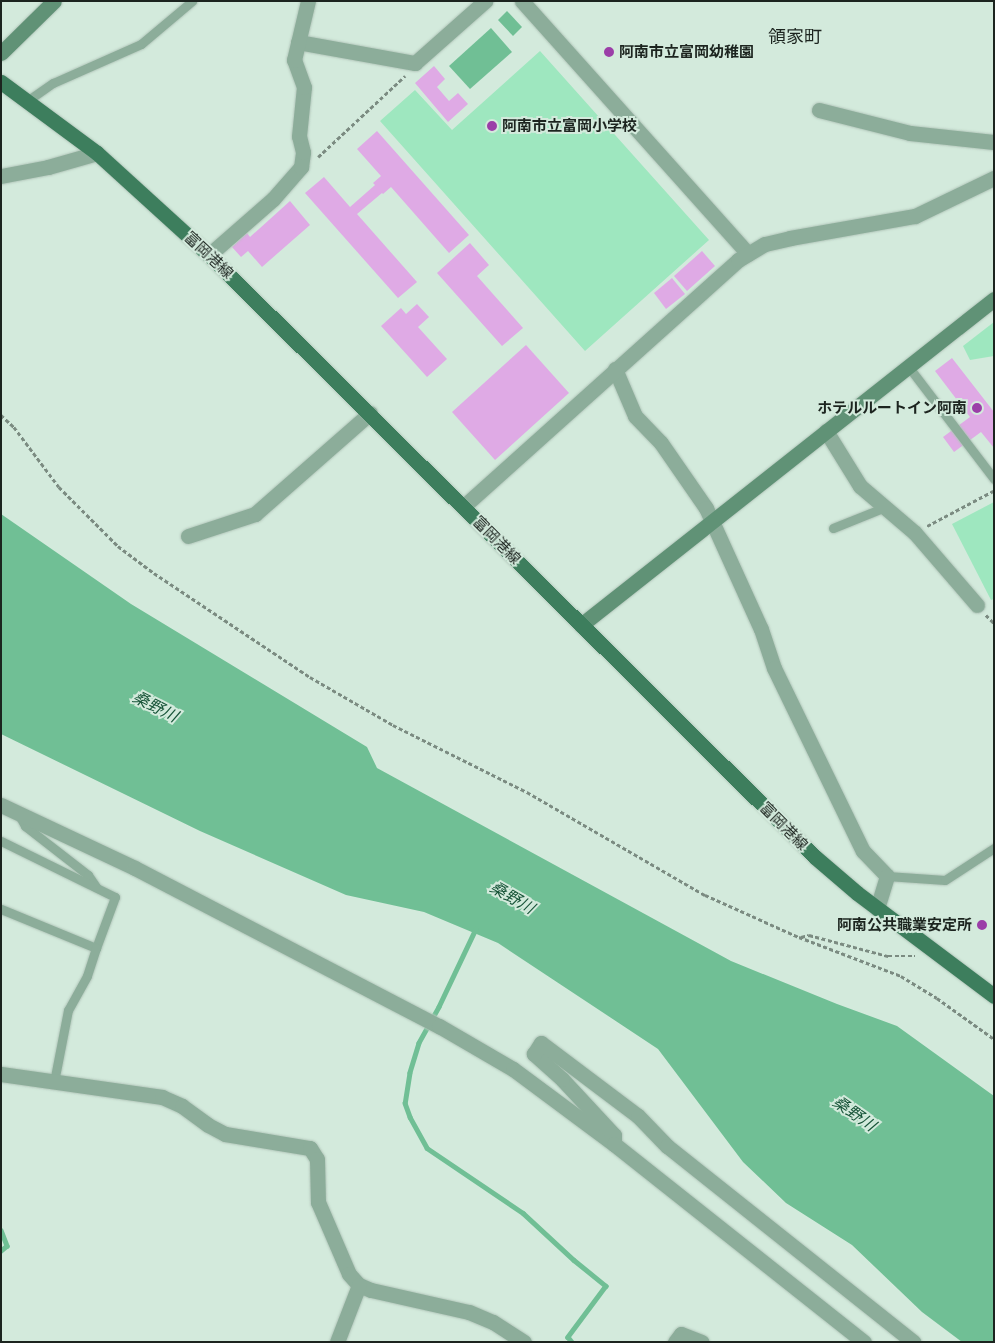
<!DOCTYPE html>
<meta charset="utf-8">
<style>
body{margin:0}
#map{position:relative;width:995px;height:1343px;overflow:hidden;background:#d3eadc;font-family:"Public Sans","Noto Sans JP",sans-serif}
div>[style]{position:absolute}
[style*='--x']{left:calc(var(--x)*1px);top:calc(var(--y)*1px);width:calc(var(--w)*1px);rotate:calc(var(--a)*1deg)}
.green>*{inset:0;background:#9ee7bf}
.water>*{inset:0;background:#70bf95}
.stream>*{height:4.5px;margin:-2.25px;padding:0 2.25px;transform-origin:2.25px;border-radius:2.25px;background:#70bf95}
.building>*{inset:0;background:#dfaae5}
.path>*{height:2.5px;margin-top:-1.25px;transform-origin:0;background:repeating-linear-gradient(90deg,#7b8b81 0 4px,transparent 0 6.5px)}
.roads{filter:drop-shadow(0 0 1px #b2c6ba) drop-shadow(0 0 1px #b2c6ba)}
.lane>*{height:9px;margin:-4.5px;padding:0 4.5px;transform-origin:4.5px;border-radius:4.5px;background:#8cad9a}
.street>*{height:15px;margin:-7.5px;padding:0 7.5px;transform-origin:7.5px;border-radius:7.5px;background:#8cad9a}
.secondary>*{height:15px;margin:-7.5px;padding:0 7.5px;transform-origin:7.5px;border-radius:7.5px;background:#609276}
.primary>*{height:15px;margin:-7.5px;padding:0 7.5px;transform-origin:7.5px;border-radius:7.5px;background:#3d7e5d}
.dots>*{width:14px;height:14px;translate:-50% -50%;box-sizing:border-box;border:2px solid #d3eadc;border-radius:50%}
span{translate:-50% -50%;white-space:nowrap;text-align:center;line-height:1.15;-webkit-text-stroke:4px #d3eadc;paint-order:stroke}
.poi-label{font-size:15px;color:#1c241f;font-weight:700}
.left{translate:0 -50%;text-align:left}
.right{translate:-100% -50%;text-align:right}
.street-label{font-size:15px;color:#1c241f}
.water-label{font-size:16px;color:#175438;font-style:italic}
.quarter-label{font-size:18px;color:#1c241f}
.frame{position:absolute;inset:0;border:2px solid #1c241f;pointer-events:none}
</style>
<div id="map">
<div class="green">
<i style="clip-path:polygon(540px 51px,709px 240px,585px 351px,380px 121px,415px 90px,452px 130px)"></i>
<i style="clip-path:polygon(994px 322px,994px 356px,970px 360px,963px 346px)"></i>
<i style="clip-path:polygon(994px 502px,994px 599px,991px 600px,952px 524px)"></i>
</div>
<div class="water">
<i style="clip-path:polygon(507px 11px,522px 27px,513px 36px,498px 20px)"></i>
<i style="clip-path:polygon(491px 28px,512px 52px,470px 89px,449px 66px)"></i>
<i style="clip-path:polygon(1px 514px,131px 604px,367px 747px,377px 768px,731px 961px,837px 1004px,897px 1026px,994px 1096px,994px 1342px,962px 1342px,922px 1312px,852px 1245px,786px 1203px,743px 1162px,658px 1049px,498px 943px,424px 912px,346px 895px,200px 831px,1px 734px)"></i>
</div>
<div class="stream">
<i style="--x:476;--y:929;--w:86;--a:115.4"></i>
<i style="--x:439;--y:1007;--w:41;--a:119.1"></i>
<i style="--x:419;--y:1043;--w:31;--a:107"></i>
<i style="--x:410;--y:1073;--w:30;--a:99"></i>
<i style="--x:405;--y:1103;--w:15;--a:70"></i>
<i style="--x:410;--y:1117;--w:35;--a:61"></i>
<i style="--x:427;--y:1148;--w:116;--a:34.1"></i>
<i style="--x:523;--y:1213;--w:69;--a:42.7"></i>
<i style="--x:574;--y:1260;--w:41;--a:39.1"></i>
<i style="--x:606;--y:1286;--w:64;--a:126.7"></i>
<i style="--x:568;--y:1337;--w:6;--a:51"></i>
<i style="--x:1;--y:1230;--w:17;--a:69"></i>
<i style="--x:7;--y:1246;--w:8;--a:140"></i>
</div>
<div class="building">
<i style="clip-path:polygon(434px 66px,445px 79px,437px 87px,449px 101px,458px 93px,468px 104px,448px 122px,415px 83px)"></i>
<i style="clip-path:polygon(377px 131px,469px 235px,449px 253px,391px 187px,383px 194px,382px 193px,357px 214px,417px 282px,398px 298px,305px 193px,324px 177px,350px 207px,375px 185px,373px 183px,381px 176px,357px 149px)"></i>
<i style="clip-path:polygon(290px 201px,310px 225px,262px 267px,248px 251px,241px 257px,232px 247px,247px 233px,250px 237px)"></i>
<i style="clip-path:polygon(470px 243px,489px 265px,477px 276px,523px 328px,502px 346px,437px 273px)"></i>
<i style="clip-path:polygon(702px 251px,715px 266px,687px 291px,674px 276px)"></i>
<i style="clip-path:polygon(672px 278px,685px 294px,666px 309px,654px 293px)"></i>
<i style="clip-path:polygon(417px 304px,429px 317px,418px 327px,447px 359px,427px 377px,381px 326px,401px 308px,406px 314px)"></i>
<i style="clip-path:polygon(526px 345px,569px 393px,495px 460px,452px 412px)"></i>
<i style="clip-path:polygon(952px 358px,994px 412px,994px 448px,981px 432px,954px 452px,943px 437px,970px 417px,935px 371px)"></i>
</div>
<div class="path">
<i style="--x:318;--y:157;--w:119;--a:-43"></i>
<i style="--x:1;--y:415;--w:18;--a:43"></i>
<i style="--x:14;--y:427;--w:75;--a:53.1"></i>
<i style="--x:59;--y:487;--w:83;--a:45"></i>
<i style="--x:118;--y:546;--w:45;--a:36.9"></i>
<i style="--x:154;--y:573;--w:187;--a:33.7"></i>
<i style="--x:310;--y:677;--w:96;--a:30"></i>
<i style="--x:393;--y:725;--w:150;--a:26.6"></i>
<i style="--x:527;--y:792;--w:206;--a:30.1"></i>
<i style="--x:705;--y:895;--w:103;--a:24.1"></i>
<i style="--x:799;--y:937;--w:109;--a:20.9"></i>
<i style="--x:901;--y:976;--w:42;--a:31.4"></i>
<i style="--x:937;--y:998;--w:70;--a:35.7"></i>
<i style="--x:927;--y:526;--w:75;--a:-27.9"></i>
<i style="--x:986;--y:615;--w:11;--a:45"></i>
<i style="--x:801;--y:937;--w:8;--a:-14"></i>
<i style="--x:809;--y:935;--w:82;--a:14.9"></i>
<i style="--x:888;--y:956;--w:27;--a:0"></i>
</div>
<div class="roads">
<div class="lane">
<i style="--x:27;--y:101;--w:32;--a:-35"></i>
<i style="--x:53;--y:83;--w:96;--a:-23.9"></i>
<i style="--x:141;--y:44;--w:67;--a:-40.1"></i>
<i style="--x:908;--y:366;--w:142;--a:52.7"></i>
<i style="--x:833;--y:528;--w:54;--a:-21.8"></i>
<i style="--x:19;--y:815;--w:13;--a:61"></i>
<i style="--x:25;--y:826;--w:80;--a:37.9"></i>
<i style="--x:88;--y:875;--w:14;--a:56"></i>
<i style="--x:1;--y:841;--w:127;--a:26.2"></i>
<i style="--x:115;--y:897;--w:54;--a:110.4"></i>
<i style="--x:887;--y:876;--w:58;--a:3.9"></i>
<i style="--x:945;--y:880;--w:59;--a:-33.1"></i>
<i style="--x:1;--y:909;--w:103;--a:22.3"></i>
<i style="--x:96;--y:948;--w:29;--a:108"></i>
<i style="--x:87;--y:976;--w:39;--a:119"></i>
<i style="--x:68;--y:1010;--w:73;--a:101"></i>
</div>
<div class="street">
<i style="--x:522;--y:1;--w:339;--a:48.2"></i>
<i style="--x:298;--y:42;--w:119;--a:10.2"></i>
<i style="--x:415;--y:63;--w:94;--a:-41.5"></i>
<i style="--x:819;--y:110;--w:94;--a:14.2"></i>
<i style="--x:910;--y:133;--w:84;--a:6.1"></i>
<i style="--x:1;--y:176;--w:48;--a:-10.8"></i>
<i style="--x:48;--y:167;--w:51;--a:-15.9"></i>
<i style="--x:209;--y:255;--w:85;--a:-41.2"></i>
<i style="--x:273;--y:199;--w:43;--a:-48.8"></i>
<i style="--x:301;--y:167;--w:15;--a:-82"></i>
<i style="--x:303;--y:152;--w:16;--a:-104"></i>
<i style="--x:299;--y:136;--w:49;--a:-84.2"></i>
<i style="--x:304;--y:87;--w:29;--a:-110"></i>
<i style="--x:294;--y:60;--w:61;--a:-76.7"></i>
<i style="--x:615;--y:369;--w:51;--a:66.9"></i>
<i style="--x:635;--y:416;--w:37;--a:46"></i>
<i style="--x:661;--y:443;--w:79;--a:55.3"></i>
<i style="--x:706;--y:508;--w:133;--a:65.6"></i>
<i style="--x:761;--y:629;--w:41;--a:71.6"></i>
<i style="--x:774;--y:668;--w:203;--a:64.1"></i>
<i style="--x:863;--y:851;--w:35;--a:46"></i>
<i style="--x:887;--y:876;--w:34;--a:107"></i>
<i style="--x:826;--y:431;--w:65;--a:58.3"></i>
<i style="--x:860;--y:486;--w:72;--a:40.5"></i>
<i style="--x:915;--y:533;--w:95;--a:49.3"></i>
<i style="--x:464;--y:506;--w:368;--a:-41.9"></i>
<i style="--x:738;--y:260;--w:31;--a:-31"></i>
<i style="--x:765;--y:244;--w:26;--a:-13"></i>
<i style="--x:790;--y:238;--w:127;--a:-10"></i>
<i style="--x:915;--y:216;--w:88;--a:-25.7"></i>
<i style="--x:188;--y:536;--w:71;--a:-18.2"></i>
<i style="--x:255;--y:514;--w:153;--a:-41.3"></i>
<i style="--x:1;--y:805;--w:148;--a:25.2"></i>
<i style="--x:135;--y:868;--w:343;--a:27.5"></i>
<i style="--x:439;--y:1026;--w:86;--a:30.2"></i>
<i style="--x:513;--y:1069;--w:126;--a:36.6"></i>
<i style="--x:614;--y:1144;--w:9;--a:-90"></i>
<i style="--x:614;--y:1135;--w:76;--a:-132.9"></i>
<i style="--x:562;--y:1079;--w:38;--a:-138"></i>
<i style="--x:534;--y:1054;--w:13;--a:-58"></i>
<i style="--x:541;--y:1043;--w:121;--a:37"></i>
<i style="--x:638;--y:1116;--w:42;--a:46"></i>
<i style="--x:667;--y:1146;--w:315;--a:38.5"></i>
<i style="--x:1;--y:1074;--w:163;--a:8.1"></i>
<i style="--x:162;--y:1097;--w:22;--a:24"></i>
<i style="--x:182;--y:1106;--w:32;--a:36"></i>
<i style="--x:208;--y:1125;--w:19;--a:28"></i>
<i style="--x:225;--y:1134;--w:86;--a:9.4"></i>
<i style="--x:310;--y:1148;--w:13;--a:58"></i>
<i style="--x:317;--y:1159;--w:43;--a:88.7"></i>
<i style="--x:318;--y:1202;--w:78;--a:66.7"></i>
<i style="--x:349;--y:1274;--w:15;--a:48"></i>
<i style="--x:359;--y:1285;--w:13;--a:23"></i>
<i style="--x:371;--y:1290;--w:100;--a:12.7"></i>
<i style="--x:469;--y:1312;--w:26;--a:23"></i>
<i style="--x:493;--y:1322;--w:37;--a:33"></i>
<i style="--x:614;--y:1144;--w:319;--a:38.4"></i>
<i style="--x:337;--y:1342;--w:61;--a:-68.9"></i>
<i style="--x:675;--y:1342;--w:10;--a:-53"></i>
<i style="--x:681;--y:1334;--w:22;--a:21"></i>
</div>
<div class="secondary">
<i style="--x:1;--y:53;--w:74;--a:-44.5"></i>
<i style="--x:581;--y:625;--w:526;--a:-38.29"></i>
</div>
<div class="primary">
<i style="--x:1;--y:82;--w:119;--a:36.5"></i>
<i style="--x:97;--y:153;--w:151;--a:42.3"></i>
<i style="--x:209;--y:255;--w:854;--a:44.81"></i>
<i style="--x:815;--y:857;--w:55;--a:40.6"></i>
<i style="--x:857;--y:893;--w:171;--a:36.9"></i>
</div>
</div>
<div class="dots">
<i style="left:609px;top:52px;background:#9b3ea8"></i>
<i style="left:492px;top:126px;background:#9b3ea8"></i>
<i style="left:977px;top:408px;background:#9b3ea8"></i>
<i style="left:982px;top:925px;background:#9b3ea8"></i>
</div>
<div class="poi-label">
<span class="left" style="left:619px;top:52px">阿南市立富岡幼稚園</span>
<span class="left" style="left:502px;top:126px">阿南市立富岡小学校</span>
<span class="right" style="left:967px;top:408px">ホテルルートイン阿南</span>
<span class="right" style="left:972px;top:925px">阿南公共職業安定所</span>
</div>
<div class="street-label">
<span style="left:209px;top:255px;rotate:43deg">富岡港線</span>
<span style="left:497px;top:540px;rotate:45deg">富岡港線</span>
<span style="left:784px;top:826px;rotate:45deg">富岡港線</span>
</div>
<div class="water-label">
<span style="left:155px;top:707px;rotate:27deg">桑野川</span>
<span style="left:512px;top:898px;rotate:30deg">桑野川</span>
<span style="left:854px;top:1114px;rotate:35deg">桑野川</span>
</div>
<div class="quarter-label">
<span style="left:795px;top:37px">領家町</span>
</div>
<div class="frame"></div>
</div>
